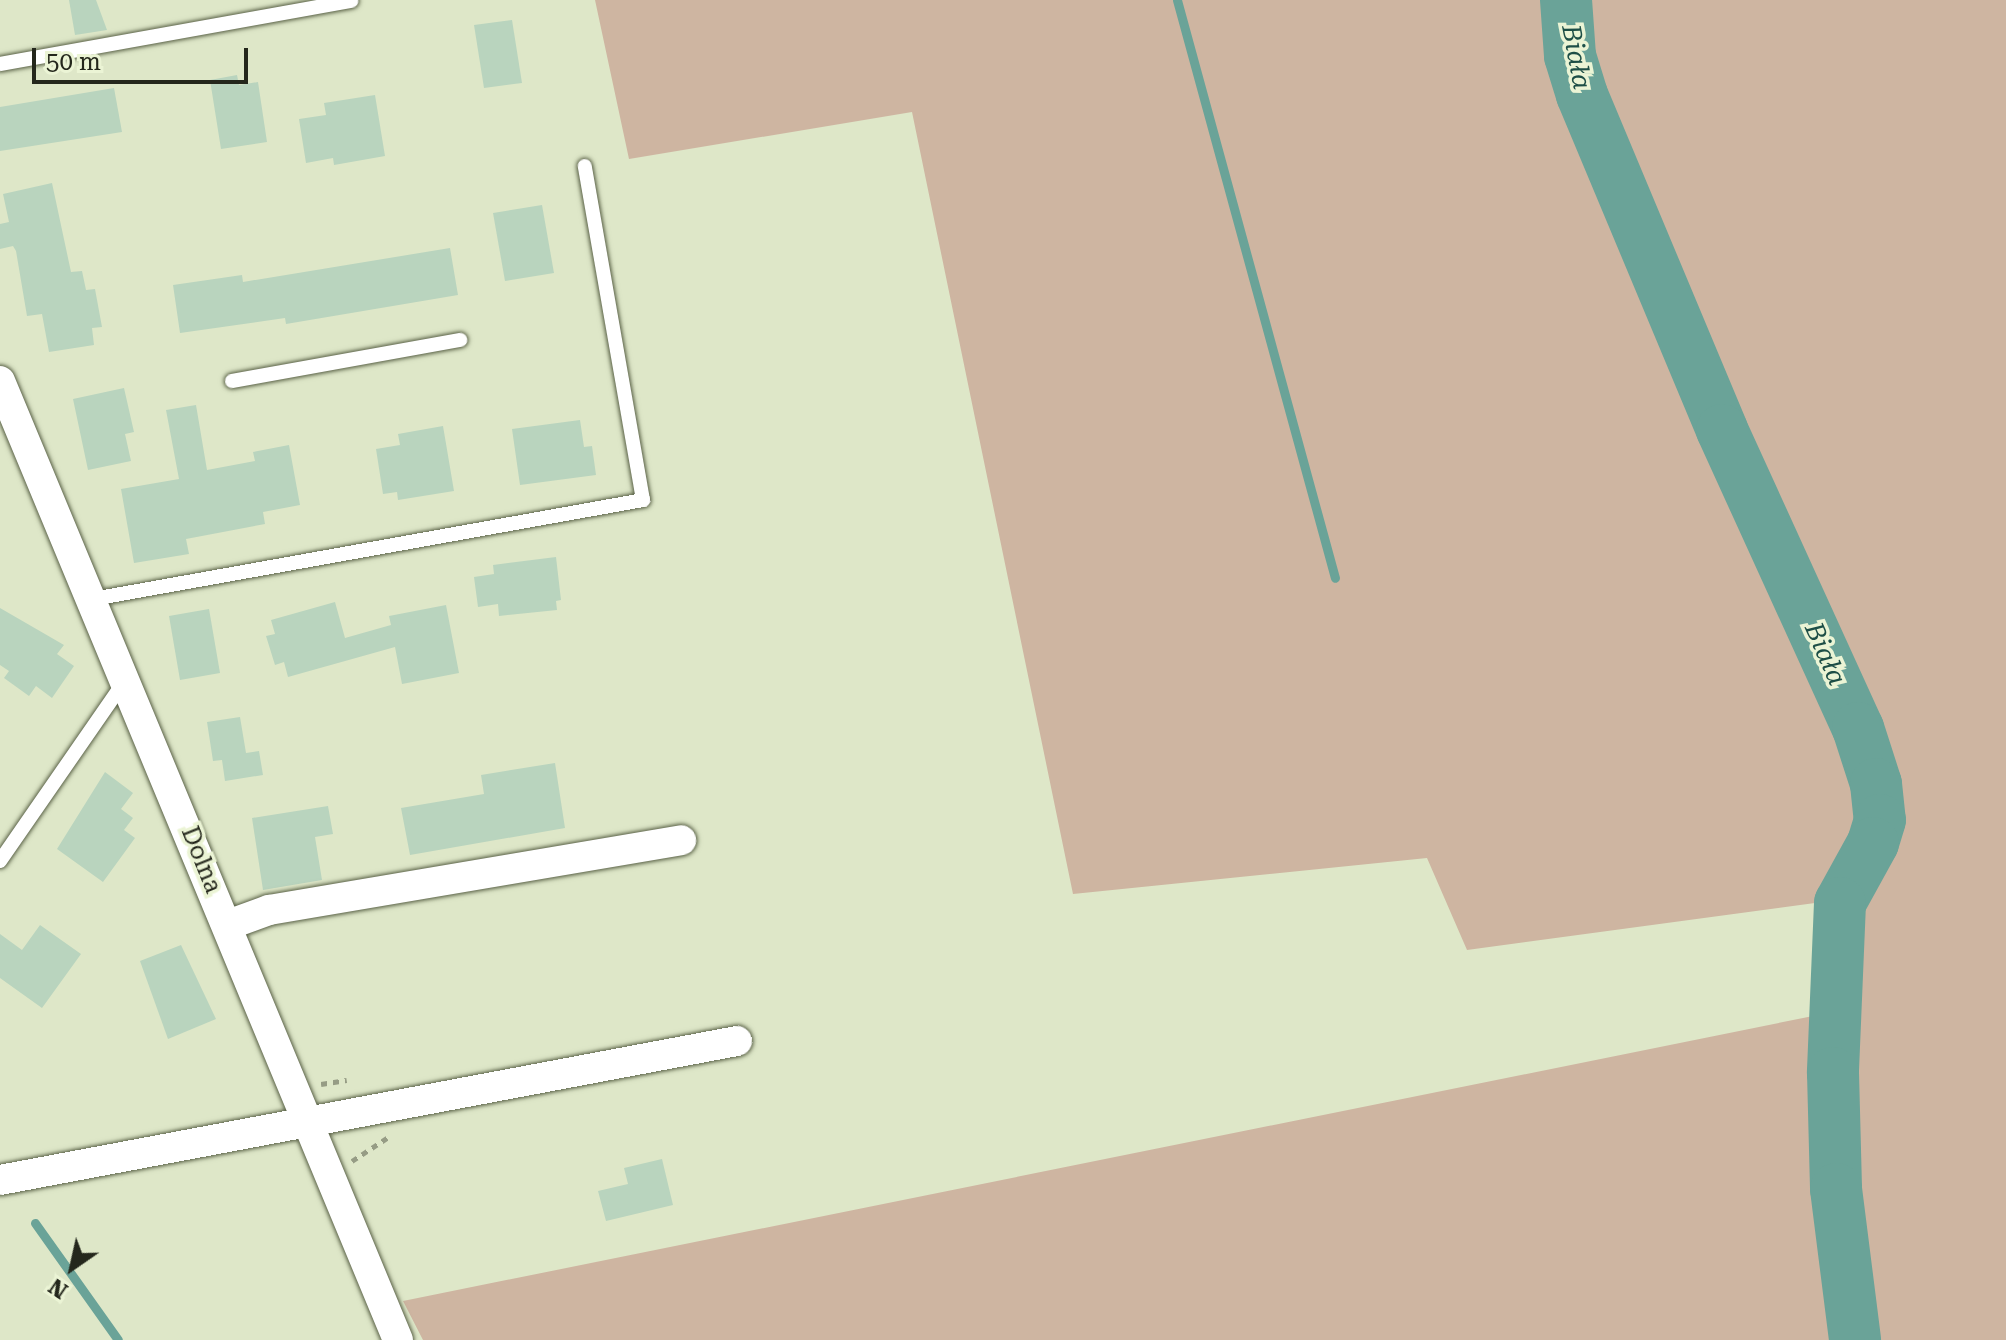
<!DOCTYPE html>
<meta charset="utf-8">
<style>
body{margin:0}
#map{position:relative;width:2006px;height:1340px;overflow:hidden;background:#dee7c8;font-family:"Roboto Serif",serif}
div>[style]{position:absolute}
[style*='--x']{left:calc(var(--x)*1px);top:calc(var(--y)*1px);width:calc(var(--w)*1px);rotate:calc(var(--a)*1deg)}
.green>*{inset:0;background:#ceb5a1}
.stream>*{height:9px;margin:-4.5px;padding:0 4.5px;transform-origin:4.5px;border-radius:4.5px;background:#6aa398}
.river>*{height:52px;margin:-26px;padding:0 26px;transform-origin:26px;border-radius:26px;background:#6aa398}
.building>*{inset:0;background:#b9d4be}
.path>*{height:5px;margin-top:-2.5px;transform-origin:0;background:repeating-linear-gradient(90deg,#969c85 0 6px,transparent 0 12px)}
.roads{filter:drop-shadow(0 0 2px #5a6247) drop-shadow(0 0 2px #5a6247)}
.service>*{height:14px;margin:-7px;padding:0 7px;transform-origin:7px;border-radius:7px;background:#fff}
.minor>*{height:30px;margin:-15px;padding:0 15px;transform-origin:15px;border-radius:15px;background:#fff}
span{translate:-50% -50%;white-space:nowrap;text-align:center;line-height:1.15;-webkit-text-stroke:7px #ebf4d5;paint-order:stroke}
.street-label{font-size:24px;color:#24271c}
.water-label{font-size:26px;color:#1d4e46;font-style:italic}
.north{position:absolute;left:32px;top:1228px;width:80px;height:80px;-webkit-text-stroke:6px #ebf4d5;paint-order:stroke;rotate:214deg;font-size:22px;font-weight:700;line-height:32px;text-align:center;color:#24271c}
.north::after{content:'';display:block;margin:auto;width:28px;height:36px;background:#24271c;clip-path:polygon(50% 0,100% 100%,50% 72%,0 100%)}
.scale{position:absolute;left:32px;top:48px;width:216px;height:36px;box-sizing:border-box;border:4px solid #24271c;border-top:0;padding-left:10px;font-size:24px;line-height:28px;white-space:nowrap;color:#24271c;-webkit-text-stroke:6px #ebf4d5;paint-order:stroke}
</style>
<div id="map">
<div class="green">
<i style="clip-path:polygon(595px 0,2006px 0,2006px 1340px,423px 1340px,403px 1301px,1818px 1015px,1815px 903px,1467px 950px,1427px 858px,1073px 894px,912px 112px,629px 159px)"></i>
</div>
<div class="stream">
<i style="--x:1177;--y:0;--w:599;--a:74.71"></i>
<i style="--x:35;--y:1223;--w:143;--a:54.6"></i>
</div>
<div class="river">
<i style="--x:1566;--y:0;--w:56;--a:85.9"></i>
<i style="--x:1570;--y:56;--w:41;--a:72.9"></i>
<i style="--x:1582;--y:95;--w:363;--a:67.3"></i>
<i style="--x:1722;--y:430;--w:328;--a:65.5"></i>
<i style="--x:1858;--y:728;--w:59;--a:72.2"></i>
<i style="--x:1876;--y:784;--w:36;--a:84"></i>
<i style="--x:1880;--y:820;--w:24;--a:107"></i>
<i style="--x:1873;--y:843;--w:68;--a:118.8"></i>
<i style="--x:1840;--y:903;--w:170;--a:92.4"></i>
<i style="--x:1833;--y:1073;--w:116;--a:88.5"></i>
<i style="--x:1836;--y:1189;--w:152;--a:82.8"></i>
</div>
<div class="building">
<i style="clip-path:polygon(69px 0,96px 0,107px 30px,75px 35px)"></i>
<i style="clip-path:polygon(512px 20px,522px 83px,484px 88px,474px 25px)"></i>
<i style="clip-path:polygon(237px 75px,239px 85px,258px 82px,267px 142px,221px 149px,210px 80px)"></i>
<i style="clip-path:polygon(114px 88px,122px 132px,0 151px,0 107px)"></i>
<i style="clip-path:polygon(375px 95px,385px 156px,334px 165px,333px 158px,306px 163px,299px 119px,326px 115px,324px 103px)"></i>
<i style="clip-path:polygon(52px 183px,71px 272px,82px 271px,86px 290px,95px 289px,102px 327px,92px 328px,94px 345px,49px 352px,42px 314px,27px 316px,16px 251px,13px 246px,0 249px,0 224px,9px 222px,3px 194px)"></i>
<i style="clip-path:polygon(542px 205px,554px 273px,505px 281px,493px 213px)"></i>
<i style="clip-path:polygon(450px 248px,458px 295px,286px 324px,285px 318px,180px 333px,173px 285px,242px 275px,243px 282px)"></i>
<i style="clip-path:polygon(124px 388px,134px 432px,125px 434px,131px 461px,88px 470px,73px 399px)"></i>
<i style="clip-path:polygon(196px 405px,207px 470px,255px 461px,253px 452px,289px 445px,300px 505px,263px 512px,265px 524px,186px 539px,189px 554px,134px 563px,121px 489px,179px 479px,166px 410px)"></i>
<i style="clip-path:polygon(580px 420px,584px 447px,592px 446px,596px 475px,520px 485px,512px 429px)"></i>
<i style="clip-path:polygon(443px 426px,454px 491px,398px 500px,397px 492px,383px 494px,376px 449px,400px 445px,398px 434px)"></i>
<i style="clip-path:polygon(556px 557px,561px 600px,556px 601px,557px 610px,499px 616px,498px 604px,478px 607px,474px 577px,494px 574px,493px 565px)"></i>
<i style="clip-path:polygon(335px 602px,345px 638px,391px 625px,389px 616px,446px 605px,459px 673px,402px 684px,395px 647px,288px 677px,284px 662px,275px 665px,266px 636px,275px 634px,271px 620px)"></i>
<i style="clip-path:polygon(0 608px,64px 645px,57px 654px,74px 666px,52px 698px,36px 686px,29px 696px,4px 678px,9px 671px,0 665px)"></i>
<i style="clip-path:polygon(209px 609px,220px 673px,180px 680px,169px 616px)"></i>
<i style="clip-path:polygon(240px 717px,246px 753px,259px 751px,263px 775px,225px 781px,222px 760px,213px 761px,207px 722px)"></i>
<i style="clip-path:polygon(555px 763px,565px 828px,410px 855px,401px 808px,484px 794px,481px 775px)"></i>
<i style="clip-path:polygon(105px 772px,133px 793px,121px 809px,133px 818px,124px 830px,135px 838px,103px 882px,57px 849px)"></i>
<i style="clip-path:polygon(328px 806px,333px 834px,315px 837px,322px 880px,263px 890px,252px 818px)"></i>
<i style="clip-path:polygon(40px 925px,81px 954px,42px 1008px,0 978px,0 934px,22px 950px)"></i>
<i style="clip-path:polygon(181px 945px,216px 1019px,168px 1039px,140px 961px)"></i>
<i style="clip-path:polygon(662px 1159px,673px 1205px,606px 1221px,598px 1191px,628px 1184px,624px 1168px)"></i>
</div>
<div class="path">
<i style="--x:321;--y:1084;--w:26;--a:-9"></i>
<i style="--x:352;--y:1161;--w:42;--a:-33.3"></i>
</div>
<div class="roads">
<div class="service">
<i style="--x:0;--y:64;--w:357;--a:-10.2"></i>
<i style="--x:232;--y:381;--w:232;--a:-10.2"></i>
<i style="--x:93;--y:599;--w:559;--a:-10.2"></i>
<i style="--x:643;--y:500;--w:339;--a:-99.9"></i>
<i style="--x:0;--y:861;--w:218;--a:-55.3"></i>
</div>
<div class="minor">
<i style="--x:0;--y:381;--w:1038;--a:67.46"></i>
<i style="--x:228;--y:925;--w:44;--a:-20.1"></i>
<i style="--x:269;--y:910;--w:418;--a:-9.6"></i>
<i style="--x:0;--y:1180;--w:750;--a:-10.68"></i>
</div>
</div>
<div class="street-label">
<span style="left:201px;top:860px;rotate:68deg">Dolna</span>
</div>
<div class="water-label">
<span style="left:1576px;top:57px;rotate:79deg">Biała</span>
<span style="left:1825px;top:654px;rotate:66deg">Biała</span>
</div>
<div class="north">N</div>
<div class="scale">50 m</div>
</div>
